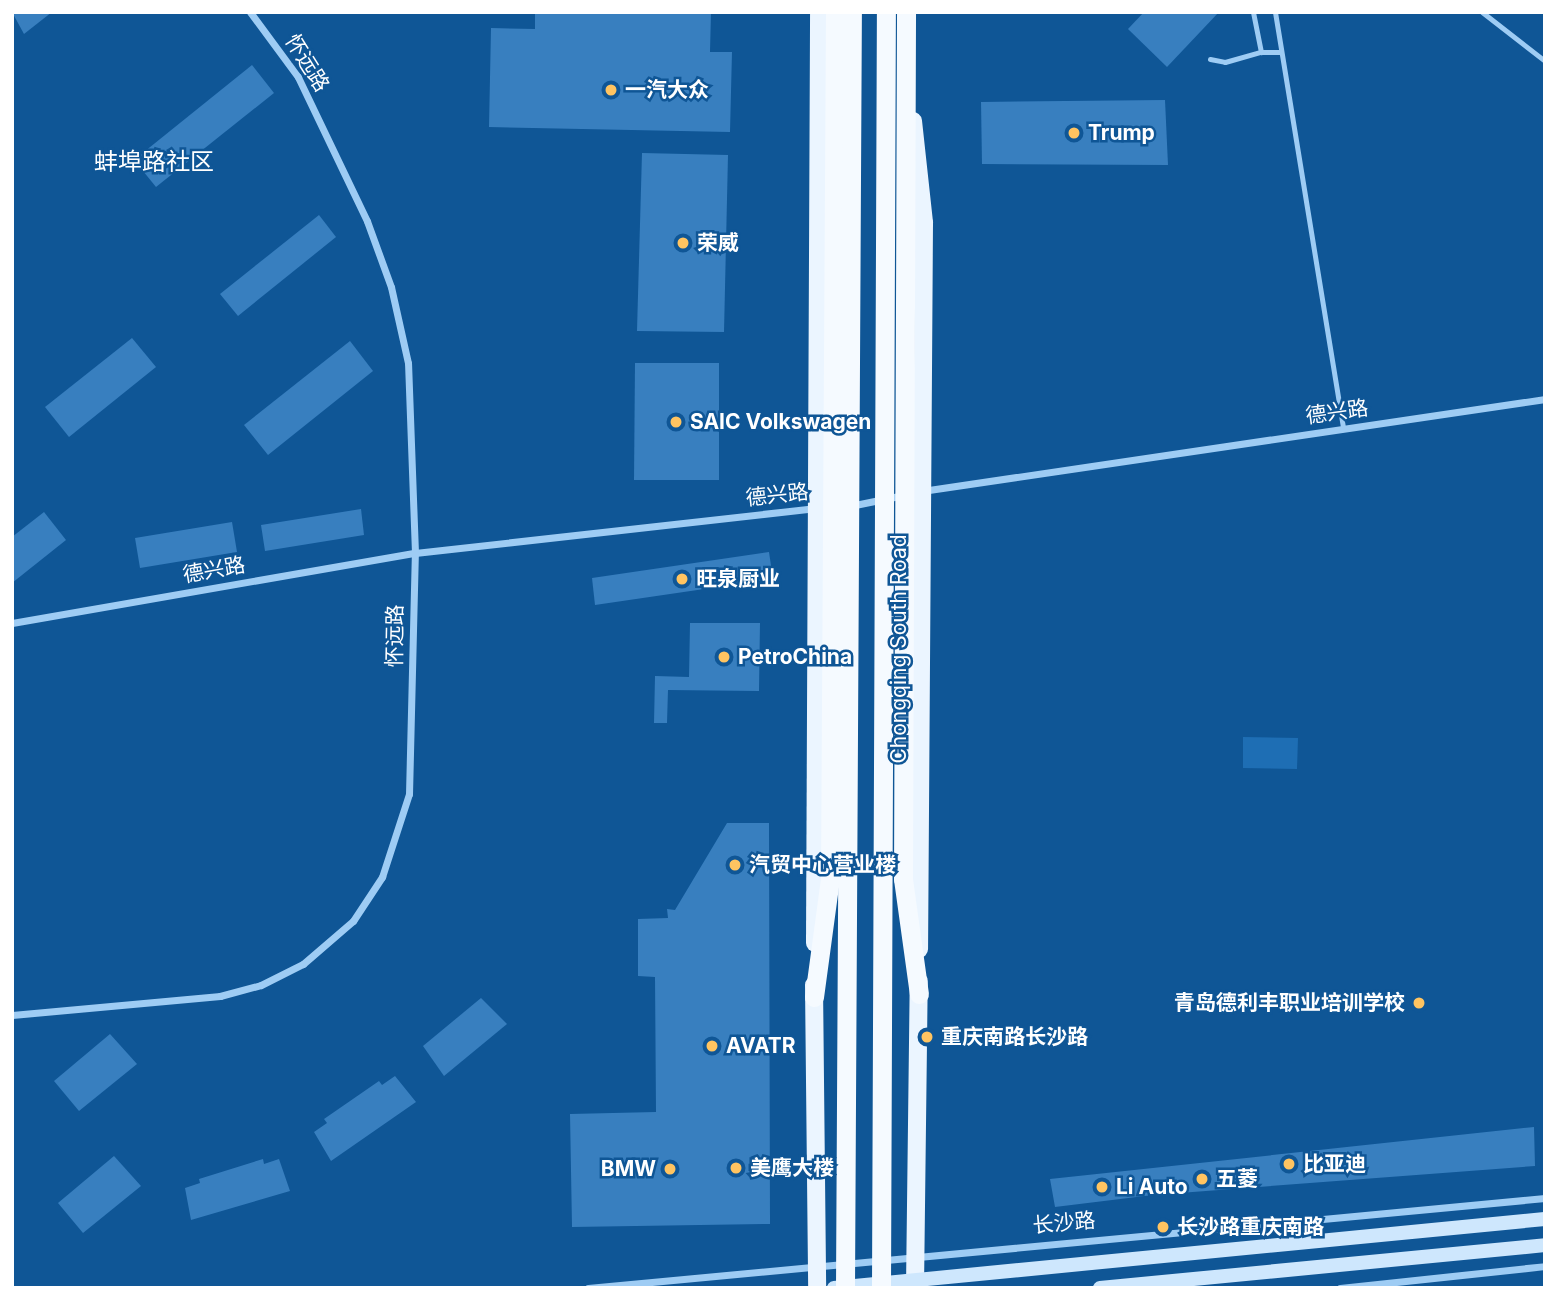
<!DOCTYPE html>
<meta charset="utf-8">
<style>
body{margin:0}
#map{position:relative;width:1557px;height:1300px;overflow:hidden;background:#0f5696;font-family:Inter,"Noto Sans SC",sans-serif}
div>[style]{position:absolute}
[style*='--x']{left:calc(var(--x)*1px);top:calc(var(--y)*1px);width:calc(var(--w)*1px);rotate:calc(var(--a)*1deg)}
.green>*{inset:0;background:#1e6eb4}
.building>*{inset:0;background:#387fbf}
.service>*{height:5px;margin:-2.5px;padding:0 2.5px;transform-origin:2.5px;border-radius:2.5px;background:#9eccf4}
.minor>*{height:7px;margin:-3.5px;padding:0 3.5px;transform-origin:3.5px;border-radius:3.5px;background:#9eccf4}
.secondary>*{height:14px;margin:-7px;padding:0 7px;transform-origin:7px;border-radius:7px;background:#cee7fd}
.primary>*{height:18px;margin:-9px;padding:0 9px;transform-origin:9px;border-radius:9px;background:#ebf5ff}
.trunk>*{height:19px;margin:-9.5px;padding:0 9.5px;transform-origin:9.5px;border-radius:9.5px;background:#f5faff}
.secondary-bridge>*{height:14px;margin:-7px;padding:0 7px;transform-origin:7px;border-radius:7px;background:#cee7fd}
.trunk-bridge>*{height:19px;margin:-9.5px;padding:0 9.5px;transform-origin:9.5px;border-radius:9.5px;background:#f5faff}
.dots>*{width:19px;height:19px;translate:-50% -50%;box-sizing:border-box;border:4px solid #0f5696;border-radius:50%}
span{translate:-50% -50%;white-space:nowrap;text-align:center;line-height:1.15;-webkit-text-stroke:5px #0f5696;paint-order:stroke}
.street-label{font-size:21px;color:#fff}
.poi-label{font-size:21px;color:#fff;font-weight:700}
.left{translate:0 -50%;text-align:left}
.right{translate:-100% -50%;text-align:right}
.quarter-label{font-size:24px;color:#fff}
.frame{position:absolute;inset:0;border:14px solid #fff;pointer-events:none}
</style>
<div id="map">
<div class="green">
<i style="clip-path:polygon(1243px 737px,1298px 738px,1297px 769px,1243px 768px)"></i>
</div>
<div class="building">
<i style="clip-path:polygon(12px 12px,52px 12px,24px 34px)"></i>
<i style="clip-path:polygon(535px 12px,711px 12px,710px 52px,732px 52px,730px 132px,489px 127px,491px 28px,535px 29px)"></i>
<i style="clip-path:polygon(1144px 12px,1219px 12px,1167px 67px,1128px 29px)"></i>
<i style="clip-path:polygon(252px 65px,274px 93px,156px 187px,134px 160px)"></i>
<i style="clip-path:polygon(1165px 100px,1168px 165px,982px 164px,981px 102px)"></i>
<i style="clip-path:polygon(642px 153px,728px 155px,724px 332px,637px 331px)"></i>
<i style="clip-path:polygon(319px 215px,336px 237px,238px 316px,220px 294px)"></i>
<i style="clip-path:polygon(132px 338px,156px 367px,69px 437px,45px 407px)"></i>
<i style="clip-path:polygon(350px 341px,373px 371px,268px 455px,244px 425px)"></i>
<i style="clip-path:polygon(635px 363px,719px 363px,719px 480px,634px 480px)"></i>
<i style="clip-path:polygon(361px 509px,364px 535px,265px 551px,261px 525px)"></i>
<i style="clip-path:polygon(44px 512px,66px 540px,12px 583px,12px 537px)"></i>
<i style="clip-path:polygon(232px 522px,237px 552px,140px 568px,135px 538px)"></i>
<i style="clip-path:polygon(769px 552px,773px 579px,595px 605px,592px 578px)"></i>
<i style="clip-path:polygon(690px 623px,760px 623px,759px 691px,668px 690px,667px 723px,654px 723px,655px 676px,689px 677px)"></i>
<i style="clip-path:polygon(727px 823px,769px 823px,770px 1224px,572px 1227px,570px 1114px,656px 1112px,655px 977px,638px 976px,638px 919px,668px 918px,667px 909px,675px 910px)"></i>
<i style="clip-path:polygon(481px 998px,507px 1024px,444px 1076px,423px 1046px)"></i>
<i style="clip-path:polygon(110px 1034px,137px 1064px,79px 1111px,54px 1081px)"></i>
<i style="clip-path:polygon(395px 1076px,416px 1102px,331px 1161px,314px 1132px,327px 1123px,324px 1119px,379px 1081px,382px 1085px)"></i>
<i style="clip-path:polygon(1534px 1127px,1535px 1166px,1153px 1195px,1055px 1207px,1050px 1179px)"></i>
<i style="clip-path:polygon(114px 1156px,141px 1186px,83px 1233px,58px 1203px)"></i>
<i style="clip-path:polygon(263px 1159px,264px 1164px,279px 1159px,290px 1191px,191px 1220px,185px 1188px,200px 1183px,199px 1179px)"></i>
</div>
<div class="service">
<i style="--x:1253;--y:12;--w:41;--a:78.7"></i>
<i style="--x:1275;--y:12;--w:422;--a:80.7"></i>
<i style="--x:1482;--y:12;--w:80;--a:37.9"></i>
<i style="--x:1210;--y:59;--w:15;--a:11"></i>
<i style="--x:1225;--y:62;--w:37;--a:-16"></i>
<i style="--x:1261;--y:52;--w:20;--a:0"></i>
</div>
<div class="minor">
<i style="--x:922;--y:491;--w:630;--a:-8.4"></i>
<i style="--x:850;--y:506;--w:55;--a:-11.5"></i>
<i style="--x:12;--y:623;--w:409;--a:-9.9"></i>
<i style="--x:415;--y:553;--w:406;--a:-6.4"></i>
<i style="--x:12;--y:1015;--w:209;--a:-5.2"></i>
<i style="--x:220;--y:996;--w:42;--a:-15"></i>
<i style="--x:261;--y:985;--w:47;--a:-26.6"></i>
<i style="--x:303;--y:964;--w:66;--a:-40.7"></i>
<i style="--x:353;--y:921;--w:53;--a:-56.6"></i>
<i style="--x:382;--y:877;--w:87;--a:-72"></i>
<i style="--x:409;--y:794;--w:241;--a:-88.6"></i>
<i style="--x:415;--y:553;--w:190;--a:-92.1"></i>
<i style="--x:408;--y:363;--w:78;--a:-102.6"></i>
<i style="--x:391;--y:287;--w:70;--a:-110"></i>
<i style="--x:367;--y:221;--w:160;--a:-115.6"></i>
<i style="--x:298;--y:77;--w:81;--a:-126.4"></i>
<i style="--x:588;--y:1288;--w:961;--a:-5.37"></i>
<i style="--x:1340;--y:1288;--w:206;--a:-6.1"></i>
</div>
<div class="secondary">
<i style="--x:1100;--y:1288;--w:447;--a:-5.5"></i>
</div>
<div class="primary">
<i style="--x:913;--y:121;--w:103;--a:83.8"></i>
<i style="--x:924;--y:223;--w:726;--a:90.39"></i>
<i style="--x:815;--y:943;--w:931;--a:-89.75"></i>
<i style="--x:814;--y:985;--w:303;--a:89.4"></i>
<i style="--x:915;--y:1288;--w:307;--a:-89.3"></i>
</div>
<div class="trunk">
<i style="--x:903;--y:879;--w:116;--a:82.1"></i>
<i style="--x:814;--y:997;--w:119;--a:-82.3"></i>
</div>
<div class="secondary-bridge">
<i style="--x:834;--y:1288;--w:714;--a:-5.54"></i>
</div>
<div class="trunk-bridge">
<i style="--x:830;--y:879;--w:867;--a:-89.67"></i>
<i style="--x:903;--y:879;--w:867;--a:-89.8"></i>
<i style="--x:845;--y:1288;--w:1276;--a:-89.69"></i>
<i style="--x:881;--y:1288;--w:1276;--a:-89.78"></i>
</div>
<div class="dots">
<i style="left:611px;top:90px;background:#ffc461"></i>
<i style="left:1074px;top:133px;background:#ffc461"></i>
<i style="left:683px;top:243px;background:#ffc461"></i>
<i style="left:676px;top:422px;background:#ffc461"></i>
<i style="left:682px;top:579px;background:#ffc461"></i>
<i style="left:724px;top:657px;background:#ffc461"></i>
<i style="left:735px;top:865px;background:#ffc461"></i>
<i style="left:1419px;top:1003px;background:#ffc461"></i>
<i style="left:927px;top:1037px;background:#ffc461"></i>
<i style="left:712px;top:1046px;background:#ffc461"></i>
<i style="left:1289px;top:1164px;background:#ffc461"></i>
<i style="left:736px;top:1168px;background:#ffc461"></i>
<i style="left:670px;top:1169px;background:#ffc461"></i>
<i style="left:1202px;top:1179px;background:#ffc461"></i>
<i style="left:1102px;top:1187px;background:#ffc461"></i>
<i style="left:1163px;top:1227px;background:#ffc461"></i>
</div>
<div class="street-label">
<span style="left:307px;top:63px;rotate:58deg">怀远路</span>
<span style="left:1337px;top:412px;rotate:-8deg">德兴路</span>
<span style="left:777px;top:495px;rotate:-6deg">德兴路</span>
<span style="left:214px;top:570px;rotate:-10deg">德兴路</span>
<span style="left:395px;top:636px;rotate:-89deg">怀远路</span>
<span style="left:899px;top:649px;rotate:-90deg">Chongqing South Road</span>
<span style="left:1064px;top:1223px;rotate:-5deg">长沙路</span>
</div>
<div class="poi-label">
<span class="left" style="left:625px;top:90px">一汽大众</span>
<span class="left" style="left:1088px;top:133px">Trump</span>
<span class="left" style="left:697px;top:243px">荣威</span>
<span class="left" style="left:690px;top:422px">SAIC Volkswagen</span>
<span class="left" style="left:696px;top:579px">旺泉厨业</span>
<span class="left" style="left:738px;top:657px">PetroChina</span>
<span class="left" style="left:749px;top:865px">汽贸中心营业楼</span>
<span class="right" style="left:1405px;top:1003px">青岛德利丰职业培训学校</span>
<span class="left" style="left:941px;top:1037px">重庆南路长沙路</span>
<span class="left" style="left:726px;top:1046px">AVATR</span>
<span class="left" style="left:1303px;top:1164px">比亚迪</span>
<span class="left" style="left:750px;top:1168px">美鹰大楼</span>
<span class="right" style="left:656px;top:1169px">BMW</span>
<span class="left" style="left:1216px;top:1179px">五菱</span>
<span class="left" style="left:1116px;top:1187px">Li Auto</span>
<span class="left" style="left:1177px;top:1227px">长沙路重庆南路</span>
</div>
<div class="quarter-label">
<span style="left:154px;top:162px">蚌埠路社区</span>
</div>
<div class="frame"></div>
</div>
